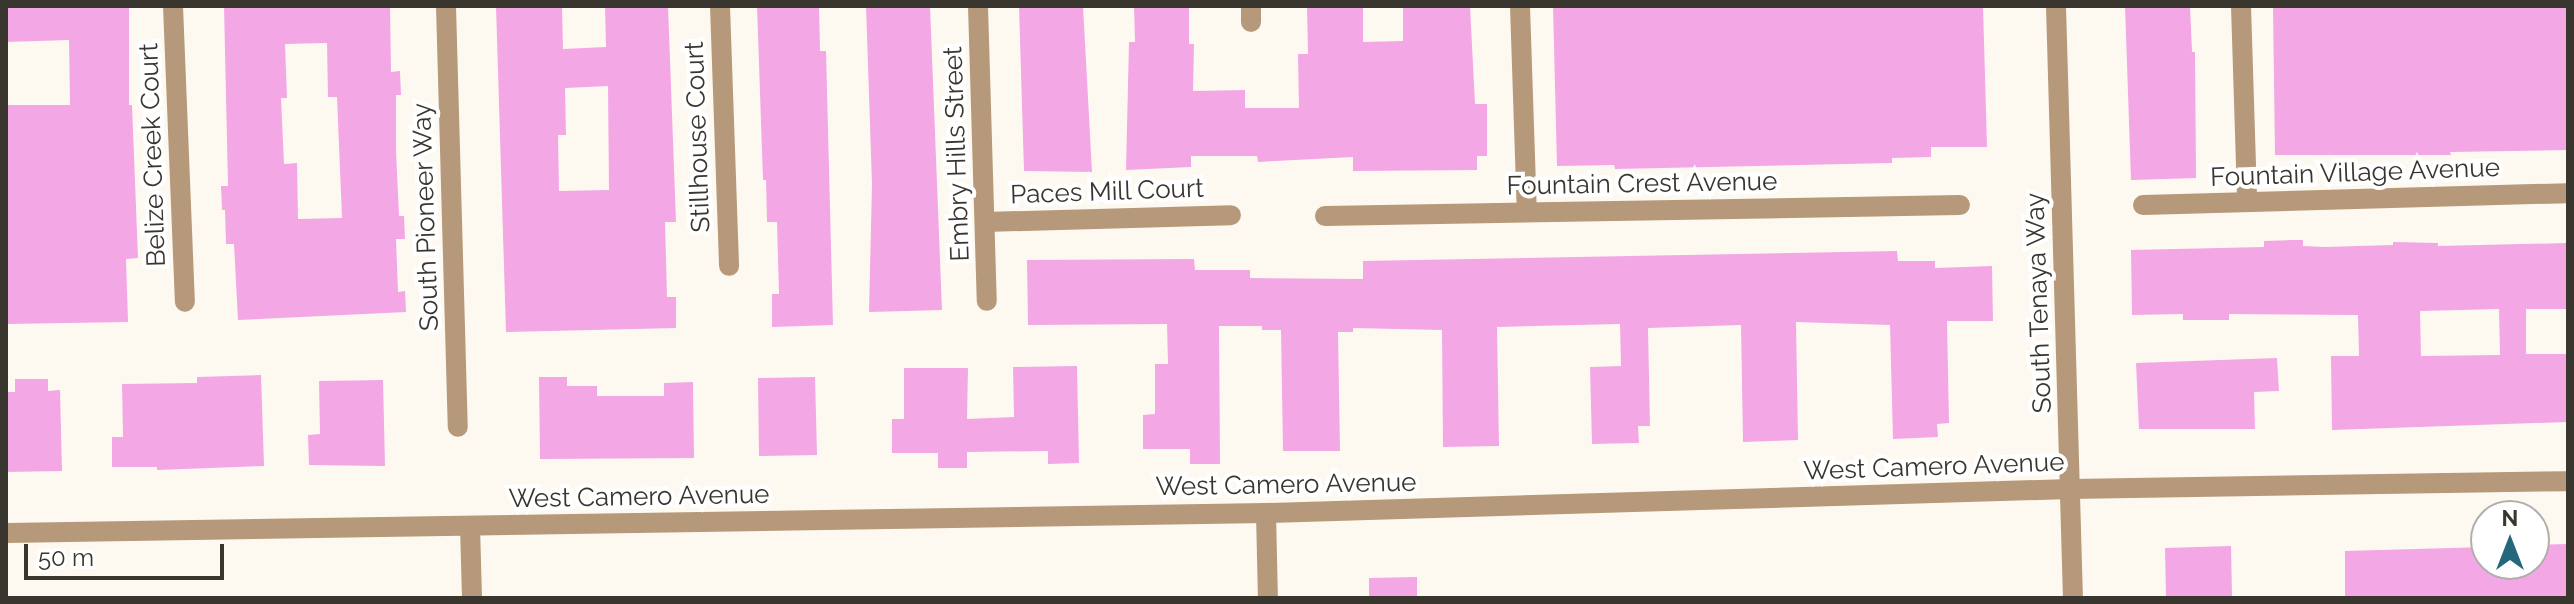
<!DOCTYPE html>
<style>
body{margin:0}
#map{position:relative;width:2574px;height:604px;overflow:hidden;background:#fef9f0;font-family:Raleway,sans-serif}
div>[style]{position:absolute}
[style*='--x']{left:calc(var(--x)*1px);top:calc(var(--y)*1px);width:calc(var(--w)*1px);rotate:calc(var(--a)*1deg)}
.building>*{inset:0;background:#f3a7e5}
.minor>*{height:20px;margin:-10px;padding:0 10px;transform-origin:10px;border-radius:10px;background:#b5997a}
span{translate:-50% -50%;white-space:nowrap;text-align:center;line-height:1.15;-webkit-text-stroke:8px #fff;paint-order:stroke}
.street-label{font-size:26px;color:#393630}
.frame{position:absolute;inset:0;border:8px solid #393630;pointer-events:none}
.north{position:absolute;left:2470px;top:500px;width:80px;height:80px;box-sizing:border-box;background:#fff;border:2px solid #b0afac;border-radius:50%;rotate:0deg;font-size:22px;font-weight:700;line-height:32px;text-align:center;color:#393630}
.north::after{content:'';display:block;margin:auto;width:28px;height:36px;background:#26687b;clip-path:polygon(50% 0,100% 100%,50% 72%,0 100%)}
.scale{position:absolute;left:24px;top:544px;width:200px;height:36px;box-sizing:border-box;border:4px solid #393630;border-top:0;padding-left:10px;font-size:24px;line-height:28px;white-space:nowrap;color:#393630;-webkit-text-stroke:6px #fff;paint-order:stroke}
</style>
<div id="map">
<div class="building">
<i style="clip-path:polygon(6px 6px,129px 6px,129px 105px,132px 105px,138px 258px,126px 259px,128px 322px,6px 324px,6px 105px,70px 105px,69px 40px,6px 42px)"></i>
<i style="clip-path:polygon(evenodd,224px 6px,390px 6px,391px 72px,400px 71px,401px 95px,396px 95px,396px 151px,399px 216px,404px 216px,405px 239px,396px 239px,398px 292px,405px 291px,406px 312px,238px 320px,234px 244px,226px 244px,225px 210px,222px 210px,221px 186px,228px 186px,224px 6px,327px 43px,328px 97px,337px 97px,342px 218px,298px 219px,297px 163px,284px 164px,281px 98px,287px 98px,285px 44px,327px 43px)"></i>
<i style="clip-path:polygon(evenodd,496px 6px,562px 6px,563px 49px,606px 47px,605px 6px,668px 6px,676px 222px,665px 222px,667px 297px,676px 297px,676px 328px,506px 332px,496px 6px,608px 86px,609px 190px,559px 191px,558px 135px,566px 135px,565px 88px,608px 86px)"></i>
<i style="clip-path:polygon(757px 6px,819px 6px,820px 51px,826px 51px,833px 325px,772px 327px,772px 294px,779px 294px,777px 222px,767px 222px,766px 180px,763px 180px)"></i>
<i style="clip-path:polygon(866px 6px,930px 6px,942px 310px,869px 312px,872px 184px)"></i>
<i style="clip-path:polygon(1019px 6px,1083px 6px,1092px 172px,1024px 171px)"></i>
<i style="clip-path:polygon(1134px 6px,1189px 6px,1189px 44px,1194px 44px,1193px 91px,1245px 90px,1245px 108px,1299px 108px,1298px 54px,1308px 54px,1307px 6px,1363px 6px,1363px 42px,1403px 41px,1403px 6px,1470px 6px,1475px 104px,1487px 104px,1487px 156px,1477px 156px,1477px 170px,1353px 171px,1353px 157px,1258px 162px,1257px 156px,1191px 156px,1191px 167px,1126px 170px,1129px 42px,1135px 42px)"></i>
<i style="clip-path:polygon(1553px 6px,1983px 6px,1987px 147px,1931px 147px,1931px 157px,1892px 158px,1892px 163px,1615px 169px,1614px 165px,1557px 166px)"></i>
<i style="clip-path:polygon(2125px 6px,2190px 6px,2192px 52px,2195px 52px,2196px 178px,2131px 180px)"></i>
<i style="clip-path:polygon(2273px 6px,2568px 6px,2568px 150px,2450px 152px,2451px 155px,2275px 155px)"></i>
<i style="clip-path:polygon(evenodd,2292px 240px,2303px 240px,2303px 246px,2324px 247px,2393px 245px,2393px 242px,2438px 243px,2438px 246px,2568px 243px,2568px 309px,2526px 309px,2526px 354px,2568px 354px,2567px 422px,2332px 430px,2331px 356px,2359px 356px,2358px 315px,2229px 314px,2229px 320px,2183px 320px,2183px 314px,2132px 315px,2131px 250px,2264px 247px,2264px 241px,2292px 240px,2499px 309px,2500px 355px,2421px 356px,2420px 311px,2499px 309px)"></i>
<i style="clip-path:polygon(1897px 251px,1898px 261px,1935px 261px,1935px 268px,1992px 266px,1993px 321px,1947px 321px,1949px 423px,1937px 424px,1938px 437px,1893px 439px,1890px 325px,1796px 322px,1798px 440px,1743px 442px,1741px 325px,1648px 328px,1650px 426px,1638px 426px,1639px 443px,1592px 444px,1590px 367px,1621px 366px,1620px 324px,1497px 327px,1499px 446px,1443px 447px,1442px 330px,1353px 328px,1353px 332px,1338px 332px,1340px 451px,1283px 451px,1281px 330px,1262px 330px,1262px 326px,1219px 326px,1220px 464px,1190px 464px,1190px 449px,1143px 449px,1143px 415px,1155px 414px,1155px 364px,1168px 364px,1167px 324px,1028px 325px,1027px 260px,1194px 259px,1195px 270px,1250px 270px,1250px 278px,1363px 279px,1363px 261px)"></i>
<i style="clip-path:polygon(2277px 358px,2279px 391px,2254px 392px,2255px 429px,2139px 429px,2136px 363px)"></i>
<i style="clip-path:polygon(1077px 366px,1079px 463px,1048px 464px,1048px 451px,967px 452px,967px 468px,938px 468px,938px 453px,892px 453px,892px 419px,904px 419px,904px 368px,968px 368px,967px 419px,1014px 417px,1013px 367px)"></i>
<i style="clip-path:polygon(261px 375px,264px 466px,157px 470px,157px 467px,112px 467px,112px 437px,123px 437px,122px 384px,197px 383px,197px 377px)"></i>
<i style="clip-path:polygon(539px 377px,567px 377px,567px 386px,597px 386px,597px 396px,664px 396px,664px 383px,693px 382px,694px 458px,540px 459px)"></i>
<i style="clip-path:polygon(815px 377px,817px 455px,759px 456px,758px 378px)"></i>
<i style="clip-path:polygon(15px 379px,48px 379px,48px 391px,60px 390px,62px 471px,6px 472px,6px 392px,15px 392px)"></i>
<i style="clip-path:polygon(383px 380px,385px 466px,309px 465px,308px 435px,320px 434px,319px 381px)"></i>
<i style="clip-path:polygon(2568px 544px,2568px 598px,2345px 598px,2345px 551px,2486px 547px,2486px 564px,2534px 564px,2534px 545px)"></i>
<i style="clip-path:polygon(2231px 546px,2232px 598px,2166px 598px,2165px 548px)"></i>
<i style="clip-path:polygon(1417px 577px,1417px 598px,1369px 598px,1369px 578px)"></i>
</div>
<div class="minor">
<i style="--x:173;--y:6;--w:296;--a:87.7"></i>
<i style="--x:446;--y:6;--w:421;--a:88.4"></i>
<i style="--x:720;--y:6;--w:260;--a:88"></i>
<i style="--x:978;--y:6;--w:295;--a:88.3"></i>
<i style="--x:1251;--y:6;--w:16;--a:90"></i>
<i style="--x:1520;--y:6;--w:206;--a:88.1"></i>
<i style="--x:2056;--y:6;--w:592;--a:88.36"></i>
<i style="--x:2241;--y:6;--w:193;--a:88.2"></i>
<i style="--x:2143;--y:205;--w:425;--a:-1.6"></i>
<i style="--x:1325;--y:216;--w:635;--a:-0.99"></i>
<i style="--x:985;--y:222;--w:246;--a:-1.6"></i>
<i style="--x:1266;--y:513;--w:85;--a:88.7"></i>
<i style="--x:470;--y:526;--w:72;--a:88.4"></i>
<i style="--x:6;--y:533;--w:1260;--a:-0.91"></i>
<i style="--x:1266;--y:513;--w:804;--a:-1.71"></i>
<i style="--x:2070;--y:489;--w:498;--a:-0.9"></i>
</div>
<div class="street-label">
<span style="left:698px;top:137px;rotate:-92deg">Stillhouse Court</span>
<span style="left:957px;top:154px;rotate:-92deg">Embry Hills Street</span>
<span style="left:153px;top:155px;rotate:-92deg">Belize Creek Court</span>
<span style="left:2355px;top:173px;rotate:-2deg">Fountain Village Avenue</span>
<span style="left:1642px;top:184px;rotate:-1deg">Fountain Crest Avenue</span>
<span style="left:1107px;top:192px;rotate:-2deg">Paces Mill Court</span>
<span style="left:426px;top:217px;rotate:-92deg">South Pioneer Way</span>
<span style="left:2039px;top:303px;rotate:-92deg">South Tenaya Way</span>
<span style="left:1934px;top:467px;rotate:-2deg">West Camero Avenue</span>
<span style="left:1286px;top:485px;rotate:-1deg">West Camero Avenue</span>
<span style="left:639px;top:497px;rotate:-1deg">West Camero Avenue</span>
</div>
<div class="frame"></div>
<div class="north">N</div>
<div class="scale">50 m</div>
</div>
